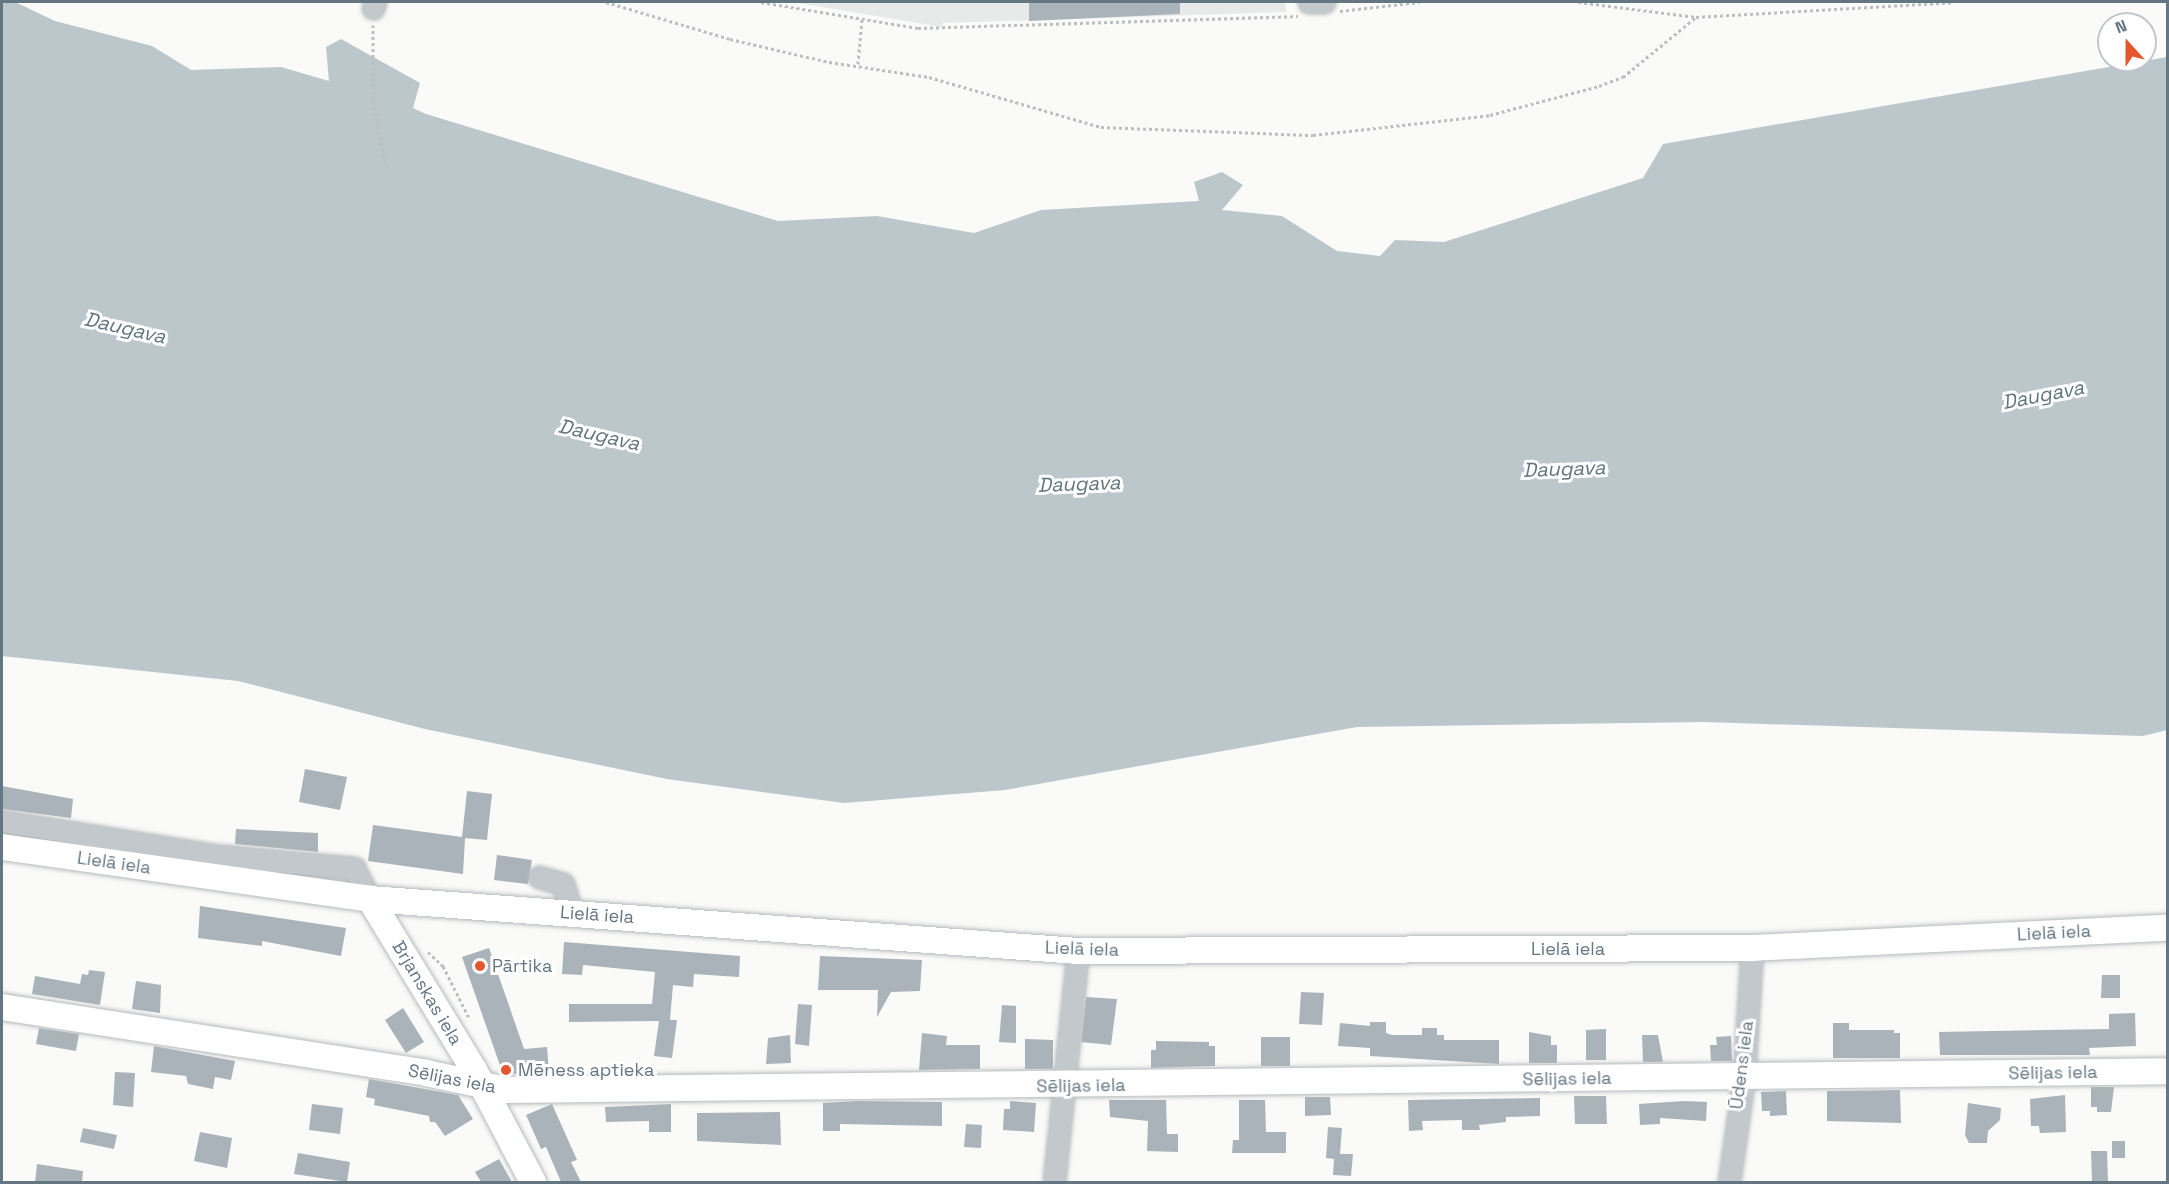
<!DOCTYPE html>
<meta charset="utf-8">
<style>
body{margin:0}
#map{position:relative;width:2169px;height:1184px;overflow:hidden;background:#fafaf8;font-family:"Space Grotesk",sans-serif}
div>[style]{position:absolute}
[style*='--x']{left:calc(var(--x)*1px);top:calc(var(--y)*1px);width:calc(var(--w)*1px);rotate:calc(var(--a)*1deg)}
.built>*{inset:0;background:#e8e9e9}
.water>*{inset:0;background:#bbc7cb}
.building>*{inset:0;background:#aab3b9}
.path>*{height:3px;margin-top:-1.5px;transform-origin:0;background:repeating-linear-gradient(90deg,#bbbfc2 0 3px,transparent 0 6px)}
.roads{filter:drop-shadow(0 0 2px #b5babe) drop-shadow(0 0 2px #b5babe)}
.minor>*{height:21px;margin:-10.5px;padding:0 10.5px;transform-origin:10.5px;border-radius:10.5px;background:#c3c8cc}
.major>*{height:26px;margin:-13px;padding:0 13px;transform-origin:13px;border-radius:13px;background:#fff}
.dots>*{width:16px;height:16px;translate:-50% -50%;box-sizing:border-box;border:3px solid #fff;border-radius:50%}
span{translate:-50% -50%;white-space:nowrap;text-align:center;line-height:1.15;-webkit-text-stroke:6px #fff;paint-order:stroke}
.street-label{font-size:18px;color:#657683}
.poi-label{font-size:18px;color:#657683}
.left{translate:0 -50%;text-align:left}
.water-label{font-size:20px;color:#60757c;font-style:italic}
.frame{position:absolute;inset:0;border:3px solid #657683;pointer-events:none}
.north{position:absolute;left:2097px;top:12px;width:60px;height:60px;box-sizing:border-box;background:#fff;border:2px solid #c1c8cd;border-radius:50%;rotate:339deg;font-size:16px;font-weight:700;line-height:24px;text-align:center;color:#657683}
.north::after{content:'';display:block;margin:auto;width:21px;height:27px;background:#e4572e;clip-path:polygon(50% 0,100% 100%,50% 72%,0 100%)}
</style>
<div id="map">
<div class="built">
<i style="clip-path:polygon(792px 2px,1284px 2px,1287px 12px,943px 23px,942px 27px)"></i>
</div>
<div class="water">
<i style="clip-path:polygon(2px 2px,15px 2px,55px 21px,152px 46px,191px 70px,281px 67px,329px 81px,326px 47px,341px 39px,420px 83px,413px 108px,426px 114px,778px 221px,877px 216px,974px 233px,1041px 210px,1199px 201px,1194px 182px,1222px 172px,1243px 185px,1222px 210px,1282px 216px,1337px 251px,1380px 256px,1395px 240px,1444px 242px,1643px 178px,1663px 144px,2167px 57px,2167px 730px,2143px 736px,1704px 722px,1357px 727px,1005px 790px,844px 803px,667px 779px,425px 729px,238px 681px,2px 656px)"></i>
</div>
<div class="building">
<i style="clip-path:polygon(1029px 2px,1180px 2px,1180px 14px,1029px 21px)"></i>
<i style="clip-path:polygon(305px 769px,347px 777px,340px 810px,299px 802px)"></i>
<i style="clip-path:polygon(2px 786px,73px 799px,71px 818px,2px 809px)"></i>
<i style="clip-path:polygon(467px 791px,492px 794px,487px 840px,465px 838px,463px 874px,368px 861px,373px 825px,462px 837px)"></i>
<i style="clip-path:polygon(236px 829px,318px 833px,318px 852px,235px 844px)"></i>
<i style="clip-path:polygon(497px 855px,532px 860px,528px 884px,494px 880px)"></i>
<i style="clip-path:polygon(200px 906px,346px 928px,341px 956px,262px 941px,262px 946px,198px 938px)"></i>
<i style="clip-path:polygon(564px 942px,740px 956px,739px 977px,694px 974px,693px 987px,673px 985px,670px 1020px,677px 1020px,672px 1058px,654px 1056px,659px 1021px,569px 1022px,569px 1004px,652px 1004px,655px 972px,583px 965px,582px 975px,562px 974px)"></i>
<i style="clip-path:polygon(489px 948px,524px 1049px,547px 1047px,549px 1073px,503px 1074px,462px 957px)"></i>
<i style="clip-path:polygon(820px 956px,922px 960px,920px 991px,891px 992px,877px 1017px,878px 990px,818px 990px)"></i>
<i style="clip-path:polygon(89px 970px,105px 972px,100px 1005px,32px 994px,35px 976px,80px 984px,82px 974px,88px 975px)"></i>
<i style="clip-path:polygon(2102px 975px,2120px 975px,2120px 998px,2101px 998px)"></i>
<i style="clip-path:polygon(136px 981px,161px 985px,160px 1013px,132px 1009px)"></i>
<i style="clip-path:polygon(1301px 992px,1324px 993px,1322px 1025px,1299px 1024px)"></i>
<i style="clip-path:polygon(1086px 997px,1117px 999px,1111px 1045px,1081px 1042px)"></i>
<i style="clip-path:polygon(798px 1004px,812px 1005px,809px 1046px,795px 1044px)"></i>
<i style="clip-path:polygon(1002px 1005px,1016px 1006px,1016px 1043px,999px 1042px)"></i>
<i style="clip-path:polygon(403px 1008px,424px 1042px,406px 1053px,385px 1020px)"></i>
<i style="clip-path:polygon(2135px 1013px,2136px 1046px,2089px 1048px,2090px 1055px,1940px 1055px,1939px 1032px,2109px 1029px,2109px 1014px)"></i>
<i style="clip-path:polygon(1370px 1022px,1386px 1022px,1386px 1033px,1392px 1035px,1422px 1035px,1422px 1028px,1437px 1028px,1437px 1035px,1444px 1035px,1444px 1040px,1499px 1040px,1499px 1064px,1370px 1056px,1370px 1048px,1338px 1046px,1340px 1023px,1370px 1026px)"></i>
<i style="clip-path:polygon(1833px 1023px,1849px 1023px,1849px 1030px,1894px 1030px,1894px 1033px,1900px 1033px,1900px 1058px,1833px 1058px)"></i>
<i style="clip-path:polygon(39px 1028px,79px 1034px,76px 1051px,36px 1044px)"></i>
<i style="clip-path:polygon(1606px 1029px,1606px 1060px,1586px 1060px,1586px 1030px)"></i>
<i style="clip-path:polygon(1529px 1032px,1551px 1036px,1551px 1045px,1557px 1045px,1557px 1063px,1529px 1063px)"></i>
<i style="clip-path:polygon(922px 1033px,947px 1036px,946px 1045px,980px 1045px,980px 1069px,919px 1070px)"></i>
<i style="clip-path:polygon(790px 1035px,791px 1063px,766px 1064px,768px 1038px)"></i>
<i style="clip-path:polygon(1642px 1035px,1658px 1035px,1663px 1062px,1643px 1062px)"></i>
<i style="clip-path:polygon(1731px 1036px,1732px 1061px,1711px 1061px,1710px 1045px,1717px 1045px,1716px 1037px)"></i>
<i style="clip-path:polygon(1261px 1037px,1290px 1037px,1290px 1066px,1261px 1066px)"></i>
<i style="clip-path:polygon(1025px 1039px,1053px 1040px,1053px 1069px,1025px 1069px)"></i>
<i style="clip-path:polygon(1156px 1041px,1209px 1042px,1209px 1046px,1215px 1046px,1215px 1066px,1151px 1068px,1151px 1050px,1156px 1050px)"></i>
<i style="clip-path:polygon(154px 1046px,235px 1061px,231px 1080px,215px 1077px,213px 1089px,188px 1084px,186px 1076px,151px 1072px)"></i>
<i style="clip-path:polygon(115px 1072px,135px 1073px,133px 1107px,113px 1105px)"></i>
<i style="clip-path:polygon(369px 1079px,458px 1095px,473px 1119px,445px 1136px,435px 1122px,430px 1122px,429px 1116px,374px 1105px,375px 1099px,366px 1097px)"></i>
<i style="clip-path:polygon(2091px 1087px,2114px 1087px,2111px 1112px,2097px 1112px,2097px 1107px,2091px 1107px)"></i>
<i style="clip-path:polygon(1900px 1090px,1901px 1123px,1827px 1121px,1827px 1091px)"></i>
<i style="clip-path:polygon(1786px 1091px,1787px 1115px,1770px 1116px,1770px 1111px,1762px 1111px,1761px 1092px)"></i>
<i style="clip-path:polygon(2065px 1095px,2066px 1132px,2040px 1133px,2039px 1126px,2031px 1126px,2030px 1099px)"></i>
<i style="clip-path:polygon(1574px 1096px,1606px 1096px,1607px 1124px,1575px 1124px)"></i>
<i style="clip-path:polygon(1305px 1097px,1330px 1097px,1331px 1115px,1305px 1116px)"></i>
<i style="clip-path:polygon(1540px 1098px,1540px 1116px,1506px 1117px,1506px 1122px,1479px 1125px,1480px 1130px,1462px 1130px,1462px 1120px,1422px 1121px,1423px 1130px,1409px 1131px,1408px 1100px)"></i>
<i style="clip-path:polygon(1109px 1100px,1166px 1100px,1167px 1134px,1178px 1134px,1178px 1152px,1147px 1151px,1148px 1121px,1110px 1117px)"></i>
<i style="clip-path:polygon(1239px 1100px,1265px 1100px,1266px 1132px,1286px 1132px,1286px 1153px,1232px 1153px,1233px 1140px,1239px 1140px)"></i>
<i style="clip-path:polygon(857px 1101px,942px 1102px,942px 1126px,840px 1124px,840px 1131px,823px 1131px,823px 1103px)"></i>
<i style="clip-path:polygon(1010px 1101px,1036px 1103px,1034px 1132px,1003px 1130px,1004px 1109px,1010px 1109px)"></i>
<i style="clip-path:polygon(1684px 1101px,1707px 1102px,1706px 1121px,1660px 1118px,1660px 1124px,1640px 1125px,1639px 1104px)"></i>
<i style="clip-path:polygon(1968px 1103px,2001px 1108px,2000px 1120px,1988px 1131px,1987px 1143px,1969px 1143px,1965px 1135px)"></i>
<i style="clip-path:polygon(312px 1104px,343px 1108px,340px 1134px,309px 1130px)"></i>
<i style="clip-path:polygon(552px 1104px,577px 1160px,571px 1162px,581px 1182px,561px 1182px,546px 1147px,541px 1149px,526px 1115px)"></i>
<i style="clip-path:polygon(671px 1104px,671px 1132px,649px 1132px,649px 1121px,606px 1122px,605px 1107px)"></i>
<i style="clip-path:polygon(780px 1112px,781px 1145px,697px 1141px,697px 1113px)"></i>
<i style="clip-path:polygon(966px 1124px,982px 1125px,981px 1148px,964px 1147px)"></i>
<i style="clip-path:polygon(1328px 1127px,1342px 1128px,1340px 1154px,1353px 1154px,1351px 1176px,1333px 1175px,1334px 1159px,1326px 1158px)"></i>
<i style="clip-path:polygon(83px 1128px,117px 1135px,114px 1149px,80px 1142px)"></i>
<i style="clip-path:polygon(200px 1132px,232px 1138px,227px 1168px,194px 1161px)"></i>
<i style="clip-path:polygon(2112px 1141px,2125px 1141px,2125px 1158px,2112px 1158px)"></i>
<i style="clip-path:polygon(2091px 1151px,2107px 1151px,2108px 1182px,2092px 1182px)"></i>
<i style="clip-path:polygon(298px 1153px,350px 1162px,347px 1182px,294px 1174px)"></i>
<i style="clip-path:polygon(499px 1159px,512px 1182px,481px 1182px,475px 1172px)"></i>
<i style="clip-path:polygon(37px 1164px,83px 1171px,82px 1182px,35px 1182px)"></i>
</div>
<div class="path">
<i style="--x:606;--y:2;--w:129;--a:16.6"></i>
<i style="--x:730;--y:39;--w:102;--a:13.1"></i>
<i style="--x:829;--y:62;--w:101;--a:8.5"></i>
<i style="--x:929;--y:77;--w:179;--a:16.2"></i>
<i style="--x:1101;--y:127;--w:212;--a:2.2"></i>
<i style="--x:1313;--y:135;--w:178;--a:-6.4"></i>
<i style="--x:1490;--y:115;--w:113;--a:-14.9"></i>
<i style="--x:1599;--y:86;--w:26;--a:-21"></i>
<i style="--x:1623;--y:77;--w:94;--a:-39.4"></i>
<i style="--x:1696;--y:17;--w:258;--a:-3.3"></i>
<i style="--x:761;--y:2;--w:159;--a:9.4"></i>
<i style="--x:918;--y:28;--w:380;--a:-1.8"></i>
<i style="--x:1578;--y:2;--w:119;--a:7.2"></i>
<i style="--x:1340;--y:11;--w:80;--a:-6.5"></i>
<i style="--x:373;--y:25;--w:76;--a:90"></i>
<i style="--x:373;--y:101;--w:62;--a:78.9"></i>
<i style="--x:858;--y:64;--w:45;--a:-84.9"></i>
<i style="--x:428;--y:952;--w:21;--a:43"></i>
<i style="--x:443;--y:966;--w:60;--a:63.4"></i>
</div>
<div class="roads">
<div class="minor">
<i style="--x:1309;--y:2;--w:15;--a:0"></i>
<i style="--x:373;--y:8;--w:6;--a:-72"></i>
<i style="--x:2;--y:821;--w:212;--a:9.2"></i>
<i style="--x:211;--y:855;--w:144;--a:5.2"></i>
<i style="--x:354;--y:868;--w:35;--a:63"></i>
<i style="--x:539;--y:877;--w:25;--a:16"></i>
<i style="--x:563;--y:884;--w:32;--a:72"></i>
<i style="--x:1054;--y:1182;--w:232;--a:-84.1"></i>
<i style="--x:1729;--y:1182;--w:106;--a:-81.9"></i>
<i style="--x:1744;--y:1077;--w:129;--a:-86.5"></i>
</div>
<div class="major">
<i style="--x:2;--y:847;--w:372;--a:8"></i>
<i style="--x:370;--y:899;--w:710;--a:4.2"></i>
<i style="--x:1078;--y:951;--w:674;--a:-0.26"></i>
<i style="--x:1752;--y:948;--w:416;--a:-2.8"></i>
<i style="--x:370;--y:899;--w:200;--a:58.7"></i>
<i style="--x:474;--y:1070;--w:127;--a:62.2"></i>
<i style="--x:2;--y:1007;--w:429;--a:8.8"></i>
<i style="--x:426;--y:1073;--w:82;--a:12"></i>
<i style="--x:506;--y:1090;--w:1662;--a:-0.65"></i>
</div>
</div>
<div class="dots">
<i style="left:480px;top:966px;background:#e4572e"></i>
<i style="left:506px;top:1070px;background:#e4572e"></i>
</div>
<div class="street-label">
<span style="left:114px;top:863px;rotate:8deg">Lielā iela</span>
<span style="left:597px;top:915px;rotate:4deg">Lielā iela</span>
<span style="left:2054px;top:933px;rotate:-3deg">Lielā iela</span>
<span style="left:1082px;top:949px;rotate:2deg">Lielā iela</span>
<span style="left:1568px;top:949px">Lielā iela</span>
<span style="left:427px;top:993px;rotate:59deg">Brjanskas iela</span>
<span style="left:1742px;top:1065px;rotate:-83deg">Ūdens iela</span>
<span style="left:2053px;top:1073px;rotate:-1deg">Sēlijas iela</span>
<span style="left:452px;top:1079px;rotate:11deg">Sēlijas iela</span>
<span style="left:1567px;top:1079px;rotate:-1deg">Sēlijas iela</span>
<span style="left:1081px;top:1086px;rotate:-1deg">Sēlijas iela</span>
</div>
<div class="poi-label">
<span class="left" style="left:492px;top:966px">Pārtika</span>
<span class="left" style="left:518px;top:1070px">Mēness aptieka</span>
</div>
<div class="water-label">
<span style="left:125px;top:328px;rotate:13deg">Daugava</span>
<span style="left:2043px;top:395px;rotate:-11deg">Daugava</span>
<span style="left:599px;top:435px;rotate:13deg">Daugava</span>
<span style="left:1564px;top:469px;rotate:-2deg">Daugava</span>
<span style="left:1079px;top:484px;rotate:-2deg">Daugava</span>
</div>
<div class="frame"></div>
<div class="north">N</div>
</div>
